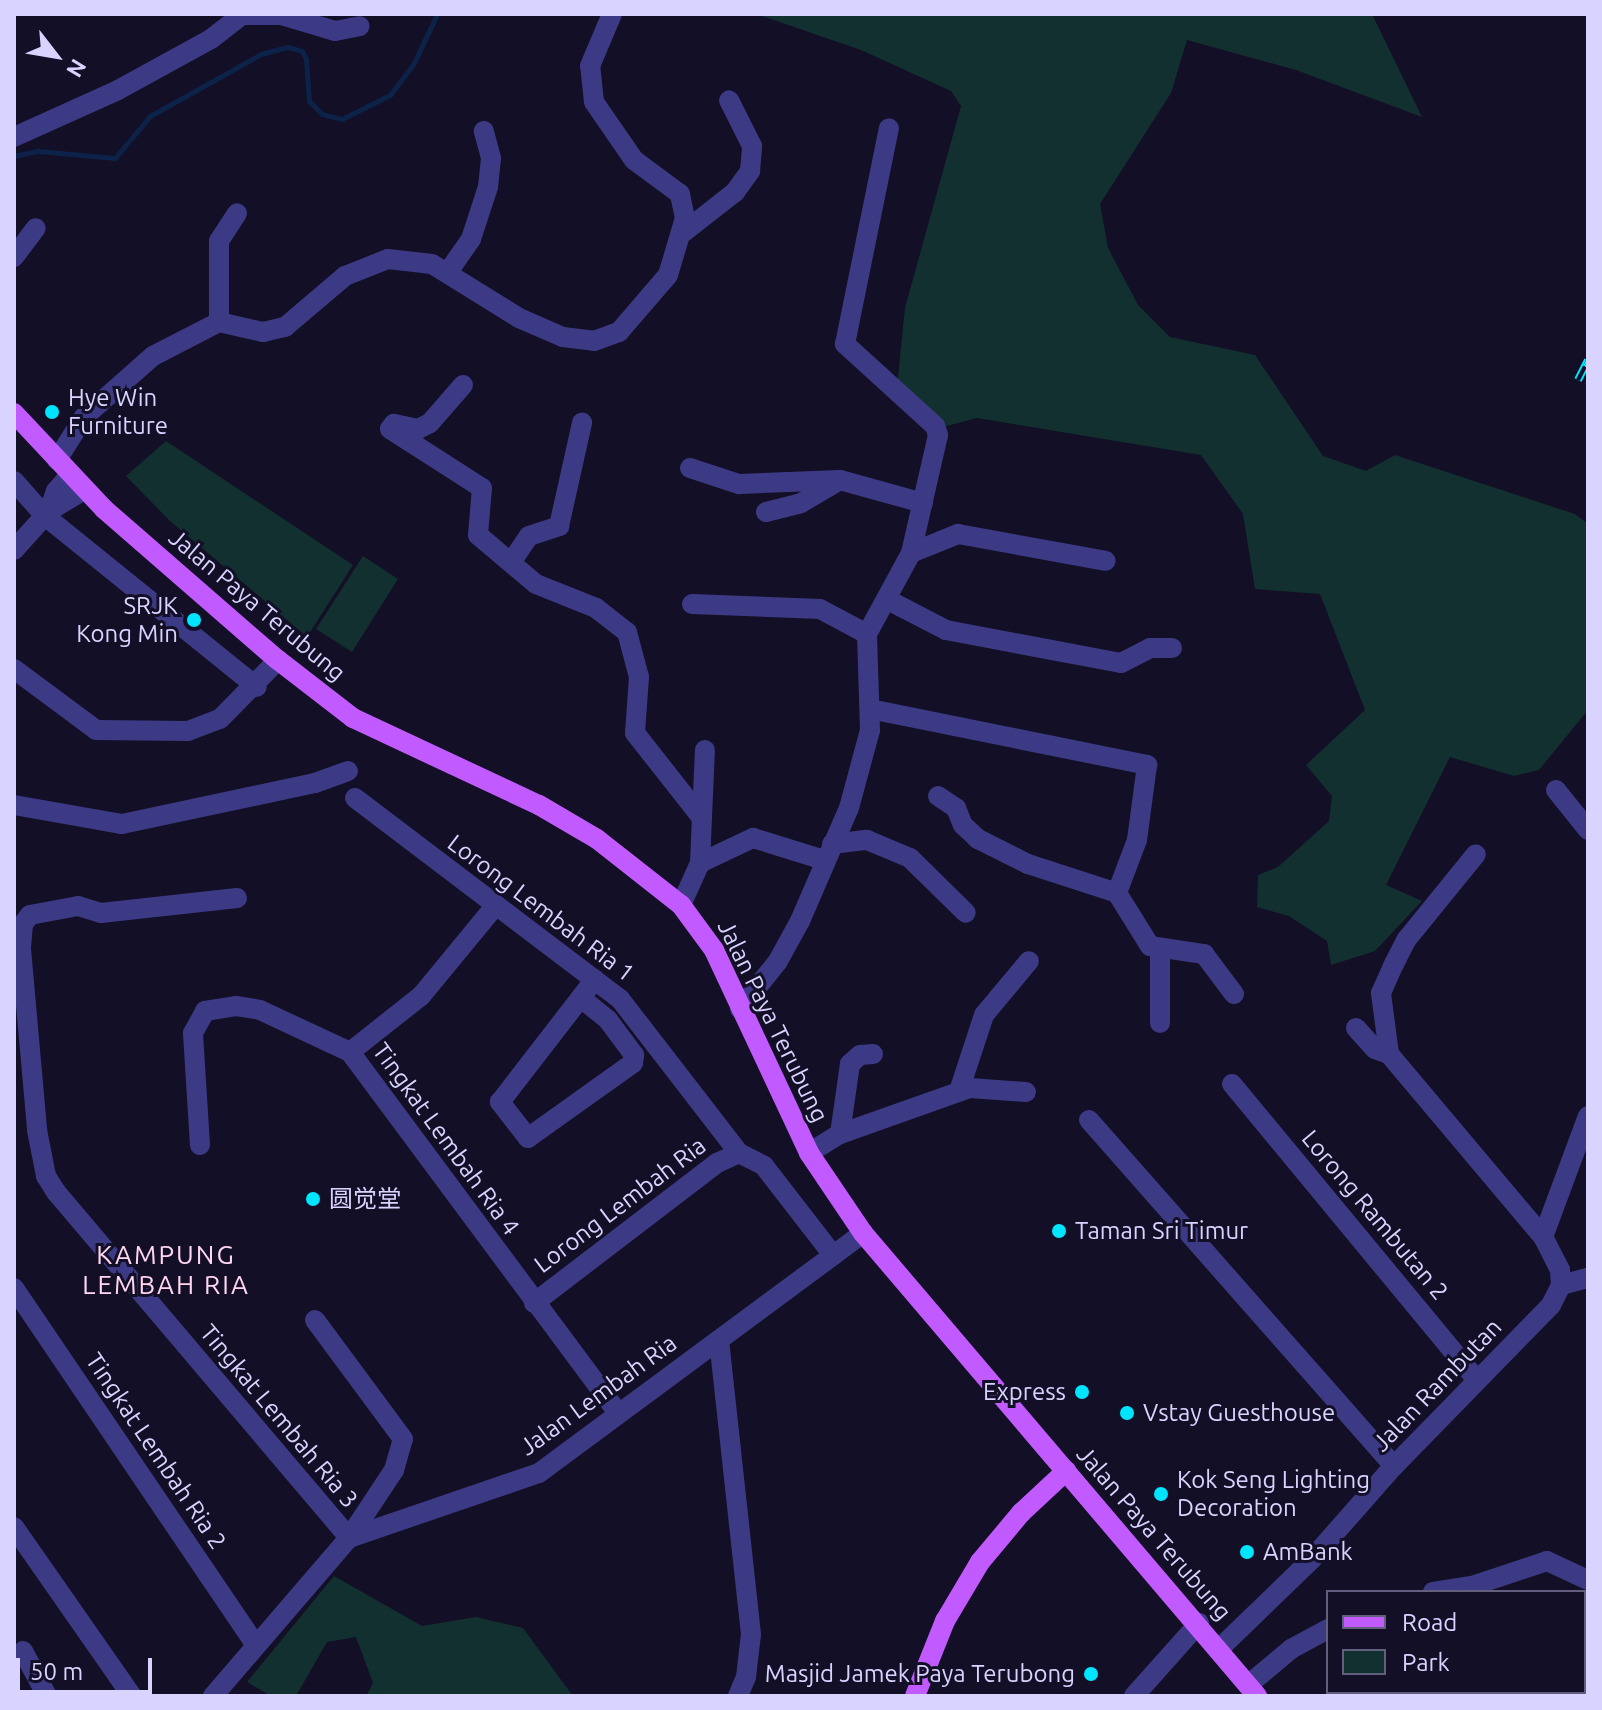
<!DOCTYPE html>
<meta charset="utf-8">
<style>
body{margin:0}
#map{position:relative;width:1602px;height:1710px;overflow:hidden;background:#130f26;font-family:Ubuntu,"Noto Sans SC",sans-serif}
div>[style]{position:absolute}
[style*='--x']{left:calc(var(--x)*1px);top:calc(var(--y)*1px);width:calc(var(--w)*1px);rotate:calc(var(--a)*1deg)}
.green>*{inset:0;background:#12302f}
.stream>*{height:5px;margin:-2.5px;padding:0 2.5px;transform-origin:2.5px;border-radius:2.5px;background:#0c2248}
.river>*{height:32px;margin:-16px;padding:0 16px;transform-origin:16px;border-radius:16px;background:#0c2248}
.minor>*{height:20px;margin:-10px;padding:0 10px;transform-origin:10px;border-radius:10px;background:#3d3a85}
.major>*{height:20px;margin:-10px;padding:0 10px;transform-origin:10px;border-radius:10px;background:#c25bff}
.rail>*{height:8px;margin-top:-4px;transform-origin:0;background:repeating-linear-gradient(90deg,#130f26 0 15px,#00e5ff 0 30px);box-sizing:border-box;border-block:2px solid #00e5ff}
.dots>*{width:22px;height:22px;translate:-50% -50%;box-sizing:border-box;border:4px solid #130f26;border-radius:50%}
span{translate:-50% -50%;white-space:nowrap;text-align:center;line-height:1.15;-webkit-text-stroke:6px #130f26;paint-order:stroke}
.poi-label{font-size:24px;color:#d9d4ff}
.left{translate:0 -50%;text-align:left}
.right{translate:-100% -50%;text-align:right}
.street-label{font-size:24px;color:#d9d4ff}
.neighbourhood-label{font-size:26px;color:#ffd6f0;letter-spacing:2px}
.frame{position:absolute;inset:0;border:16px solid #d9d4ff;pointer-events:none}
.legend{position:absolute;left:1326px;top:1590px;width:260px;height:104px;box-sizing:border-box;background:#130f26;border:2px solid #625e7d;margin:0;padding:10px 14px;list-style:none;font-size:24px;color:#d9d4ff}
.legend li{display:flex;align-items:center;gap:16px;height:40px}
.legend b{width:40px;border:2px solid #625e7d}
.north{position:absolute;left:16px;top:16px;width:80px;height:80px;-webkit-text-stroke:6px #130f26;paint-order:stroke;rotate:121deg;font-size:22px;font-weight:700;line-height:32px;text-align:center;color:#d9d4ff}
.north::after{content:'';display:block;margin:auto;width:28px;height:36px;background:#d9d4ff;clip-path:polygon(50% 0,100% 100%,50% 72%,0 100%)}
.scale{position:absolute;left:16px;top:1658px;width:136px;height:36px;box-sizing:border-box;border:4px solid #d9d4ff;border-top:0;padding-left:10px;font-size:24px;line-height:28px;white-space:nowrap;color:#d9d4ff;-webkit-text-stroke:6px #130f26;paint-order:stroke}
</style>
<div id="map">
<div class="green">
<i style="clip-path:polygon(756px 14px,1372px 14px,1422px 117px,1296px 70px,1187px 40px,1171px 93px,1100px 204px,1108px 248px,1138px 305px,1170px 337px,1255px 355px,1323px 456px,1366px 471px,1395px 455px,1575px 514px,1588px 524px,1588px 710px,1539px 770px,1514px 776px,1450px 757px,1386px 885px,1422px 901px,1375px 951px,1331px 965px,1327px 941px,1289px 916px,1257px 907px,1258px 875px,1278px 867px,1329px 821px,1332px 796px,1306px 765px,1365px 710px,1320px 594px,1255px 589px,1243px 514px,1201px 455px,977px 418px,943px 427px,897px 387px,905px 308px,961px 106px,951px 91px,861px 50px)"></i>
<i style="clip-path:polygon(166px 441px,353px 565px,307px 637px,169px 520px,126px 476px)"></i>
<i style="clip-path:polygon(363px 556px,398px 579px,352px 652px,316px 629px)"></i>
<i style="clip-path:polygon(334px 1576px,422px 1626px,476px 1617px,523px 1628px,573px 1696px,366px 1696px,373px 1683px,356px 1637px,327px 1642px,296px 1696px,271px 1696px,247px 1682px)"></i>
</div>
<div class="stream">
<i style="--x:14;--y:156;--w:25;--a:-12"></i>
<i style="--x:38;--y:151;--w:77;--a:5.2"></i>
<i style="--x:115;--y:158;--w:55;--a:-50.2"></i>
<i style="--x:150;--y:116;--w:127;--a:-29.2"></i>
<i style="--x:261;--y:54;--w:28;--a:-15"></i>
<i style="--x:288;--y:47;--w:15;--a:16"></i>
<i style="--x:302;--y:51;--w:9;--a:63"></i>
<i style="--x:306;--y:59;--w:42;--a:85.9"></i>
<i style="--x:309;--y:101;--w:18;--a:45"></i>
<i style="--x:322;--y:114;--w:21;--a:14"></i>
<i style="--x:342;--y:119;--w:54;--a:-26.6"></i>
<i style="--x:390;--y:95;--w:38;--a:-53"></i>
<i style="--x:413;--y:65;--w:56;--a:-64.8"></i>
</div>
<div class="river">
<i style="--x:1584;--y:1689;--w:4;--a:14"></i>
<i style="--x:1460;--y:1696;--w:14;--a:-17"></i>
</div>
<div class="minor">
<i style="--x:243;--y:15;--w:38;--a:0"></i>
<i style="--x:281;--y:15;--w:56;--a:16.5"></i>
<i style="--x:335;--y:31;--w:25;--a:-11"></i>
<i style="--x:14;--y:137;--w:114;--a:-24.3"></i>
<i style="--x:118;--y:90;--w:106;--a:-28.7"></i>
<i style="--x:211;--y:39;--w:41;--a:-38"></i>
<i style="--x:684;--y:232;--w:65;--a:-38.1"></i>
<i style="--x:735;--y:192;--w:26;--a:-54"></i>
<i style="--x:750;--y:171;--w:25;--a:-85"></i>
<i style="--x:752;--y:146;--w:51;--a:-116.6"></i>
<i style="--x:14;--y:257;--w:36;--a:-53"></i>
<i style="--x:448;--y:272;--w:40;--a:-55.1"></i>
<i style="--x:471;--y:239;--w:55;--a:-71.9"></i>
<i style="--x:488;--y:187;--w:29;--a:-84"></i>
<i style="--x:491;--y:158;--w:28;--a:-105"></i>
<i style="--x:219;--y:322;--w:81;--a:-90"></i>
<i style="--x:219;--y:241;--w:33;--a:-57"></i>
<i style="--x:463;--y:385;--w:50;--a:131"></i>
<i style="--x:430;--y:423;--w:13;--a:153"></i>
<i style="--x:418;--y:429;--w:25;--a:-168"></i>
<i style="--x:394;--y:424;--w:6;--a:129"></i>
<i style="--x:390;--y:429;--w:109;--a:32.7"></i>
<i style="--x:482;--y:488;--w:47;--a:94.9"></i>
<i style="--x:478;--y:535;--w:76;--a:40.2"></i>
<i style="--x:536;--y:584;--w:65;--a:21.8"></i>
<i style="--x:596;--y:608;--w:39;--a:38"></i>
<i style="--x:627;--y:632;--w:47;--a:75.1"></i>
<i style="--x:639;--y:677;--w:56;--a:94.1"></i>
<i style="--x:635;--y:733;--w:108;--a:51.8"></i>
<i style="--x:57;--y:460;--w:51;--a:-57.9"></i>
<i style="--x:84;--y:417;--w:92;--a:-41.5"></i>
<i style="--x:153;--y:356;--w:74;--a:-27.3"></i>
<i style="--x:219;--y:322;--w:45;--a:12.8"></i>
<i style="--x:263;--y:332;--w:23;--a:-13"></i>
<i style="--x:285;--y:327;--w:79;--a:-40.4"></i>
<i style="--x:345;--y:276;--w:46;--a:-21.6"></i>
<i style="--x:388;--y:259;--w:44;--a:6.5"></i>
<i style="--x:432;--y:264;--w:102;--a:31.8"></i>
<i style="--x:519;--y:318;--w:48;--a:23.4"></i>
<i style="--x:563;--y:337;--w:31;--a:7"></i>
<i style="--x:594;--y:341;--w:27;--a:-20"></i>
<i style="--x:619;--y:332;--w:75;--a:-49.3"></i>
<i style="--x:668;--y:275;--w:59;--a:-73.4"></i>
<i style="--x:685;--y:218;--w:25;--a:-102"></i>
<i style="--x:680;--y:194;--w:57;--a:-143.5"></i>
<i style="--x:634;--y:160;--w:70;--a:-124.6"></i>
<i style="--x:594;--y:102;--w:36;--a:-96"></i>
<i style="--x:590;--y:66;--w:56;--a:-67.1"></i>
<i style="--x:690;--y:468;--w:52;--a:18.1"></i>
<i style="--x:739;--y:484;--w:101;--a:-2.3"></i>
<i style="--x:14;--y:481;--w:47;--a:48.5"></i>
<i style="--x:45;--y:516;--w:272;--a:38.9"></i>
<i style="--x:49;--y:511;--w:21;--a:-71"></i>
<i style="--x:56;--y:491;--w:21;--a:-49"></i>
<i style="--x:766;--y:512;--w:36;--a:-14"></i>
<i style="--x:801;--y:503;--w:45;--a:-30.5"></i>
<i style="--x:840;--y:480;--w:86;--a:15.5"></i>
<i style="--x:14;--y:550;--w:52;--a:-48.1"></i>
<i style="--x:49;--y:511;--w:41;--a:-31"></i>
<i style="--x:911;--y:553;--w:51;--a:-22"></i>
<i style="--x:958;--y:534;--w:150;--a:10.3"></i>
<i style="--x:512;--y:561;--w:30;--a:-56"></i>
<i style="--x:529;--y:536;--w:32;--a:-18"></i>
<i style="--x:559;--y:526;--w:106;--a:-77.4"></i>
<i style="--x:888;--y:600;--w:65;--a:27.3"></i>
<i style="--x:946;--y:630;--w:178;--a:10.7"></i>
<i style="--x:1121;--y:663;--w:33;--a:-27"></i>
<i style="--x:1150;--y:648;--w:22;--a:0"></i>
<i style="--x:692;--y:604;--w:128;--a:2.2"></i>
<i style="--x:820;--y:609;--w:53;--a:28"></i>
<i style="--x:14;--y:669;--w:102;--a:36.6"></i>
<i style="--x:96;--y:730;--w:92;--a:0.6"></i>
<i style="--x:188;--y:731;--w:34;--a:-21"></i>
<i style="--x:220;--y:719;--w:83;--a:-45.5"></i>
<i style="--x:870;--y:709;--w:283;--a:11.4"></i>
<i style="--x:1147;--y:765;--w:76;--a:97.6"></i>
<i style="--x:1137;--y:840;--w:57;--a:110.7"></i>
<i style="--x:1556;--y:790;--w:51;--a:51.3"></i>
<i style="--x:938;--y:796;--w:22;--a:34"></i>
<i style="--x:956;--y:808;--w:18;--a:68"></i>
<i style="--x:963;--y:825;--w:21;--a:43"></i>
<i style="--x:978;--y:839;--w:56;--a:26.6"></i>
<i style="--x:1028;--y:864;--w:94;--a:18"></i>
<i style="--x:1117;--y:893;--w:62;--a:58.1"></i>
<i style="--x:1150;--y:946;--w:55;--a:8.4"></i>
<i style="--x:1204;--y:954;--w:50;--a:53.1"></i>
<i style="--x:355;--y:798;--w:333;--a:37.2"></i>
<i style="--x:620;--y:999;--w:195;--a:52.3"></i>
<i style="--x:739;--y:1153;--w:28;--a:27"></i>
<i style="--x:764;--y:1166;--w:113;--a:52.2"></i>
<i style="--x:14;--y:805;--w:110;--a:10"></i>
<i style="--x:122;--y:824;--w:197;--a:-12"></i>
<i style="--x:315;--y:783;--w:35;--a:-20"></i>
<i style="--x:832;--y:844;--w:35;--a:-7"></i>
<i style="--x:867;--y:840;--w:47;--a:22.7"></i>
<i style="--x:910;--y:858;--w:78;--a:44.5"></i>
<i style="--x:700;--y:863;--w:59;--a:-25.3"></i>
<i style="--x:753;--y:838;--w:74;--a:17.2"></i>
<i style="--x:237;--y:898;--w:137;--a:173.7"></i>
<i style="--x:101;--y:913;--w:24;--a:-163"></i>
<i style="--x:78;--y:906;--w:49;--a:169.4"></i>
<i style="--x:30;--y:915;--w:11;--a:128"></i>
<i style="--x:23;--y:924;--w:25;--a:95"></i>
<i style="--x:21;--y:949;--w:182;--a:84.9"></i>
<i style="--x:37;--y:1130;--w:47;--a:78.9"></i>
<i style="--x:46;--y:1176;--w:19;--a:58"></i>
<i style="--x:56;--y:1192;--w:453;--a:49.7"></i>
<i style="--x:349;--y:1538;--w:82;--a:-56.5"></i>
<i style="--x:394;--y:1470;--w:32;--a:-74"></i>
<i style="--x:403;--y:1439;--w:148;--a:-126.5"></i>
<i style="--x:681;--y:905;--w:46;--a:-65.7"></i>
<i style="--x:700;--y:863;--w:113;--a:-87.5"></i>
<i style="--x:581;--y:998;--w:35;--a:39"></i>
<i style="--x:608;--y:1020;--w:44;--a:53.4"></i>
<i style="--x:634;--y:1055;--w:8;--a:97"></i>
<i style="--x:633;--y:1063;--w:129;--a:144.5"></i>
<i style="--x:528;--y:1138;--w:46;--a:-127.9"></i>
<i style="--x:500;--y:1102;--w:155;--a:-52.3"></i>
<i style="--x:740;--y:1009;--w:61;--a:-51.6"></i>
<i style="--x:778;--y:961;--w:46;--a:-61.2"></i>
<i style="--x:800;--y:921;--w:123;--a:-66.6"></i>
<i style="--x:849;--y:808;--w:81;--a:-74.9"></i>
<i style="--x:870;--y:730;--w:96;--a:-91.8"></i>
<i style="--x:867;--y:634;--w:92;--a:-61.5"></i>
<i style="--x:911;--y:553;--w:121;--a:-77.1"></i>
<i style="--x:938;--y:435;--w:9;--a:-108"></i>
<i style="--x:935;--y:426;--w:122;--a:-137.7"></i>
<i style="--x:845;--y:344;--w:220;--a:-78.5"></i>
<i style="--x:1160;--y:1023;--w:72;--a:-90"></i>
<i style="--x:1356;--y:1028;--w:28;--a:48"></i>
<i style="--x:1375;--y:1049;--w:15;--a:20"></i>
<i style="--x:1389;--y:1054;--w:239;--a:49.9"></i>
<i style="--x:350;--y:1052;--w:90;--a:-38.3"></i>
<i style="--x:421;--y:996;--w:118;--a:-50.5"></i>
<i style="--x:1389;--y:1054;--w:62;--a:-97.5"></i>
<i style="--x:1381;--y:993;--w:32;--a:-66"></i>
<i style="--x:1394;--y:964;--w:28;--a:-63"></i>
<i style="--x:1407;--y:939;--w:109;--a:-50.9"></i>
<i style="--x:1232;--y:1084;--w:384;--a:50.4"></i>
<i style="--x:959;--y:1091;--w:80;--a:-71.8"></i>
<i style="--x:984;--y:1015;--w:70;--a:-50.2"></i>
<i style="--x:1089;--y:1120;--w:461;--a:48.6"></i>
<i style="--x:840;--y:1134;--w:138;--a:-19.5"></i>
<i style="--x:970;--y:1088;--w:56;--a:4.1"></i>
<i style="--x:200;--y:1145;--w:112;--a:-93.6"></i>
<i style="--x:193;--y:1033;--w:25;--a:-61"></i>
<i style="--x:205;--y:1011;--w:31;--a:-9"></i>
<i style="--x:236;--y:1006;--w:24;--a:9"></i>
<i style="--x:260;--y:1010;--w:99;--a:25"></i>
<i style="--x:350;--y:1052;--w:450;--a:53.4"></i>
<i style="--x:809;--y:1153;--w:36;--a:-32"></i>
<i style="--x:840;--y:1134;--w:71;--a:-81.9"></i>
<i style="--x:850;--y:1064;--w:13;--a:-42"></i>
<i style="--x:860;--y:1055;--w:13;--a:-4"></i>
<i style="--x:1561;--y:1285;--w:28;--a:-15"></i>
<i style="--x:14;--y:1288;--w:429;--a:55.9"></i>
<i style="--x:534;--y:1303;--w:230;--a:-37.4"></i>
<i style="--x:717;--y:1163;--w:24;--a:-24"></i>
<i style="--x:719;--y:1340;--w:296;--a:83.8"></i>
<i style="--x:751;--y:1634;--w:43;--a:96.6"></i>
<i style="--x:746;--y:1677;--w:21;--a:113"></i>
<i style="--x:14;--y:1527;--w:206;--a:55.1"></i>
<i style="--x:1433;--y:1592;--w:39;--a:-9"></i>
<i style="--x:1472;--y:1586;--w:79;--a:-18.4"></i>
<i style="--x:1547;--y:1561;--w:45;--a:24.9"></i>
<i style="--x:1220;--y:1648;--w:127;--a:-44"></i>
<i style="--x:1311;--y:1560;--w:125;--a:-48.6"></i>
<i style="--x:1394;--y:1466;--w:225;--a:-45.7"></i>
<i style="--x:1551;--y:1305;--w:22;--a:-63"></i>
<i style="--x:1561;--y:1285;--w:15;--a:-94"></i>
<i style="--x:1560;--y:1270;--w:37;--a:-117"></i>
<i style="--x:1543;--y:1237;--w:129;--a:-69.6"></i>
<i style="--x:23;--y:1651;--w:51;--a:61.9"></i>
<i style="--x:1248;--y:1685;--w:56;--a:-39.9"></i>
<i style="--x:1291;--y:1649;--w:42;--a:-28.4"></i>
<i style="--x:213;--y:1696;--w:208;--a:-49.3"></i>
<i style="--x:349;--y:1538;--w:201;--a:-18.9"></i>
<i style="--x:539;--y:1473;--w:403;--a:-36.5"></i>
<i style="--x:1134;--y:1696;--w:98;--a:-48.3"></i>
</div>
<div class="major">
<i style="--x:14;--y:413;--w:132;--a:46.8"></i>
<i style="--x:104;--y:509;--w:230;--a:41"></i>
<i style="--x:278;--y:660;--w:95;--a:37.7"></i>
<i style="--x:353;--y:718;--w:205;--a:25.1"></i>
<i style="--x:539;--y:805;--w:67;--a:30.4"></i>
<i style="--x:597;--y:839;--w:107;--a:38.2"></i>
<i style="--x:681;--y:905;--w:56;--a:53.7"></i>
<i style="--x:714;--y:950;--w:224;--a:64.9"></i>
<i style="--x:809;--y:1153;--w:97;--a:56"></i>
<i style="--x:863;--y:1233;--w:608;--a:49.6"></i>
<i style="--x:915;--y:1696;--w:81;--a:-68.2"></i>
<i style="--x:945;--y:1621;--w:69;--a:-59.3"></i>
<i style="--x:980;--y:1562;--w:64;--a:-50.1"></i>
<i style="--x:1021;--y:1513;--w:62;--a:-43"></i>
</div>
<div class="rail">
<i style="--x:1578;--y:380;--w:22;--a:-63"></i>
</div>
<div class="dots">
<i style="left:52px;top:412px;background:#00e5ff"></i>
<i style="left:194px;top:620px;background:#00e5ff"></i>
<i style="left:313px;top:1199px;background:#00e5ff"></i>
<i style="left:1059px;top:1231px;background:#00e5ff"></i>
<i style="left:1082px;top:1392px;background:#00e5ff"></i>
<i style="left:1127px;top:1413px;background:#00e5ff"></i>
<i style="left:1161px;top:1494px;background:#00e5ff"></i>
<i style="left:1247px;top:1552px;background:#00e5ff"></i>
<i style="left:1091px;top:1674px;background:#00e5ff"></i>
</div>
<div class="poi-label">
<span class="left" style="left:68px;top:412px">Hye Win<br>Furniture</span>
<span class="right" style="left:178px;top:620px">SRJK<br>Kong Min</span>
<span class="left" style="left:329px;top:1199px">圆觉堂</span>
<span class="left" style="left:1075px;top:1231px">Taman Sri Timur</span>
<span class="right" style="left:1066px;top:1392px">Express</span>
<span class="left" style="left:1143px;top:1413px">Vstay Guesthouse</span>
<span class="left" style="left:1177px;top:1494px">Kok Seng Lighting<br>Decoration</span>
<span class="left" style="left:1263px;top:1552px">AmBank</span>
<span class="right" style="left:1075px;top:1674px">Masjid Jamek Paya Terubong</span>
</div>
<div class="street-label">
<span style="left:257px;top:605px;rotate:40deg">Jalan Paya Terubung</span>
<span style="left:541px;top:908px;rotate:37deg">Lorong Lembah Ria 1</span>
<span style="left:773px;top:1021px;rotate:64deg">Jalan Paya Terubung</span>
<span style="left:446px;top:1139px;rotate:54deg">Tingkat Lembah Ria 4</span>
<span style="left:620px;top:1205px;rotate:-37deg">Lorong Lembah Ria</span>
<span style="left:1375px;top:1215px;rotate:50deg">Lorong Rambutan 2</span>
<span style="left:1437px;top:1385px;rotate:-46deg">Jalan Rambutan</span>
<span style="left:598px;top:1395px;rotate:-36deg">Jalan Lembah Ria</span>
<span style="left:279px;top:1416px;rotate:50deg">Tingkat Lembah Ria 3</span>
<span style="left:156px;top:1451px;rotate:56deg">Tingkat Lembah Ria 2</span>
<span style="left:1154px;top:1533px;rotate:49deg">Jalan Paya Terubung</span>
</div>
<div class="neighbourhood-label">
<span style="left:166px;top:1270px">KAMPUNG<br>LEMBAH RIA</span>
</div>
<div class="frame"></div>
<ul class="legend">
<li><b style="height:10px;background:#c25bff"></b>Road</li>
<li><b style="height:22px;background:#12302f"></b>Park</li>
</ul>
<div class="north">N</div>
<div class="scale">50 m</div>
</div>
